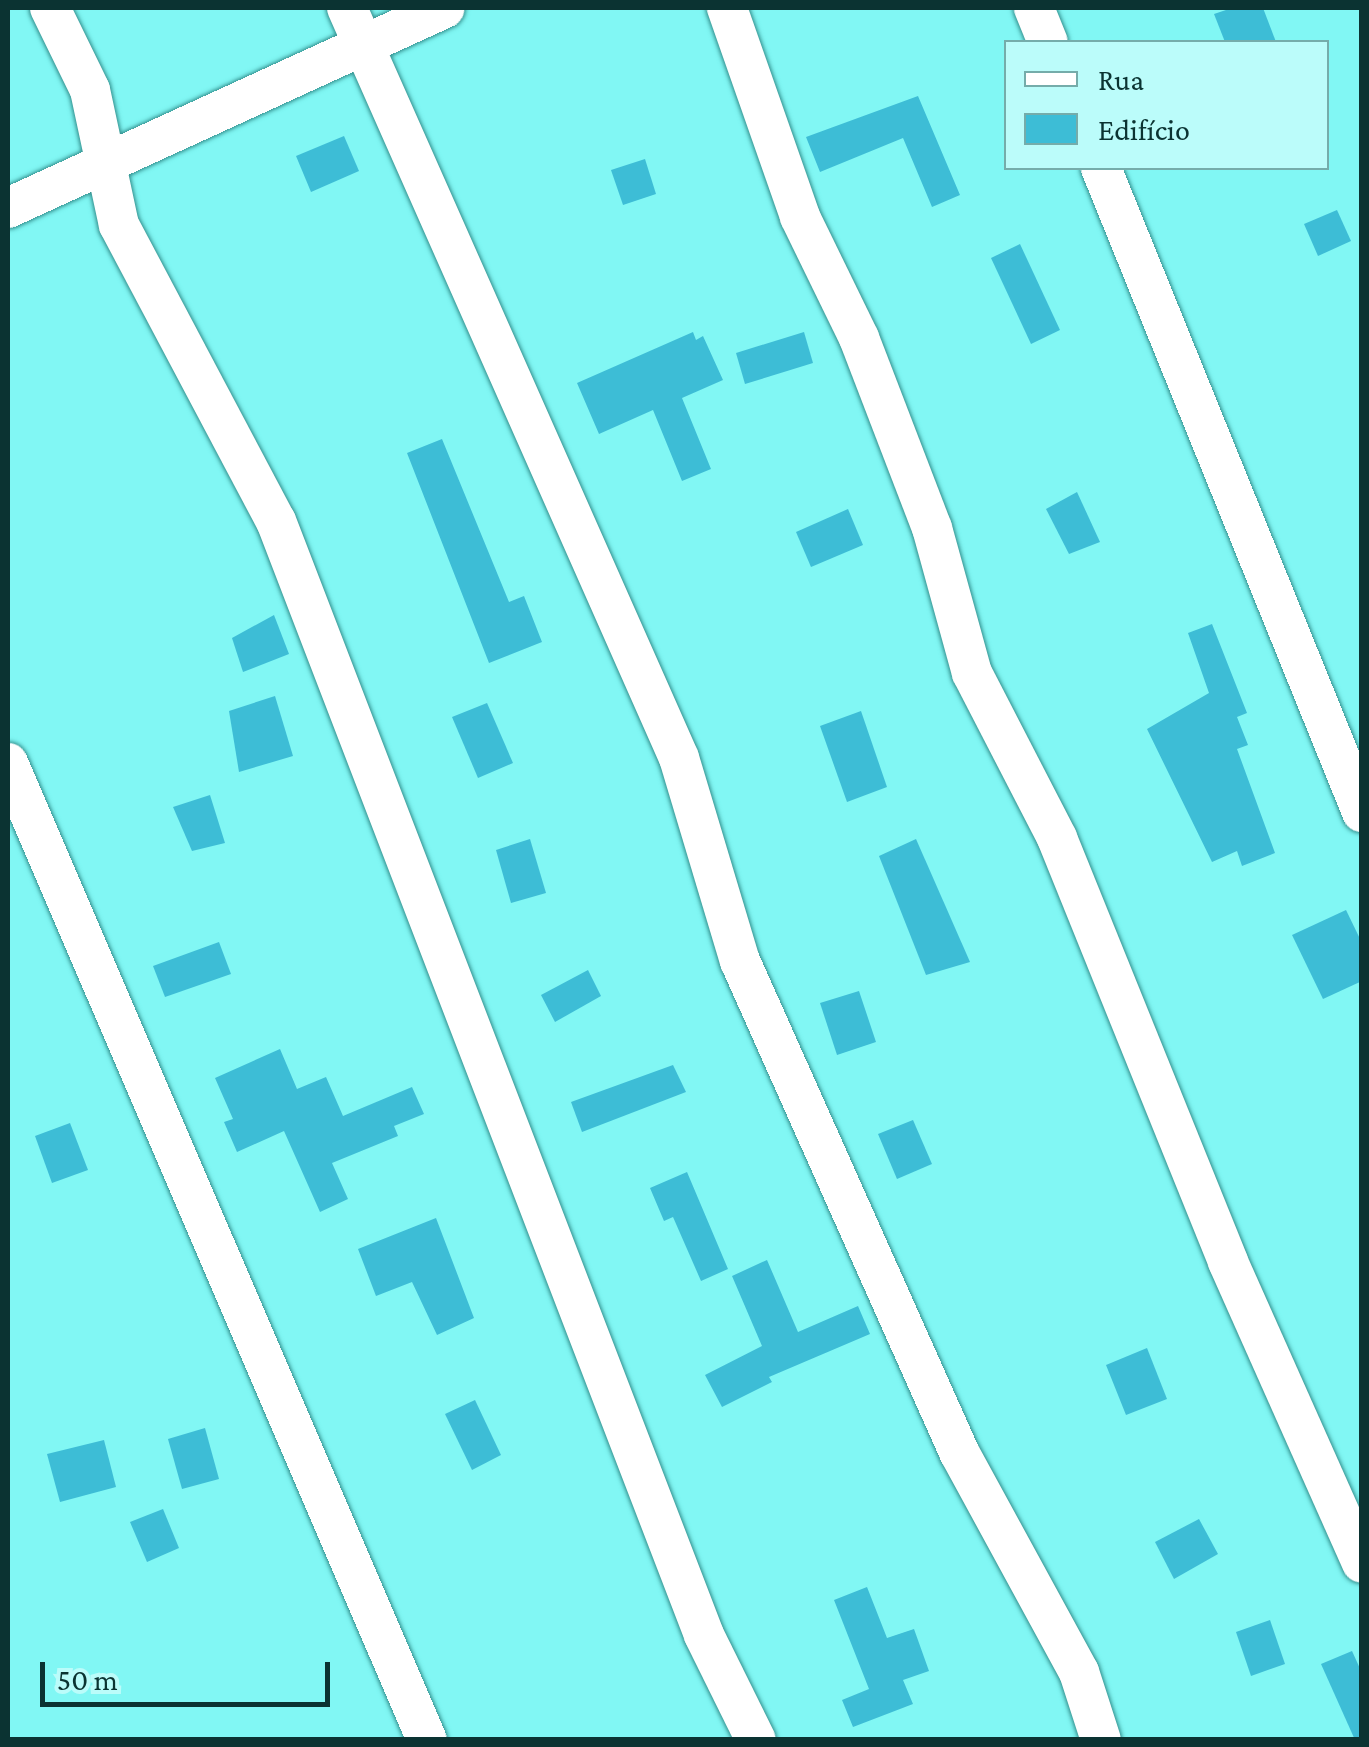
<!DOCTYPE html>
<meta charset="utf-8">
<style>
body{margin:0}
#map{position:relative;width:1369px;height:1747px;overflow:hidden;background:#81f7f4;font-family:"Crimson Pro",serif}
div>[style]{position:absolute}
[style*='--x']{left:calc(var(--x)*1px);top:calc(var(--y)*1px);width:calc(var(--w)*1px);rotate:calc(var(--a)*1deg)}
.building>*{inset:0;background:#3dbdd6}
.roads{filter:drop-shadow(0 0 2px #33908e) drop-shadow(0 0 2px #33908e)}
.minor>*{height:40px;margin:-20px;padding:0 20px;transform-origin:20px;border-radius:20px;background:#fff}
span{translate:-50% -50%;white-space:nowrap;text-align:center;line-height:1.15;-webkit-text-stroke:8px #bbfcfa;paint-order:stroke}
.frame{position:absolute;inset:0;border:10px solid #0b3332;pointer-events:none}
.legend{position:absolute;left:1004px;top:40px;width:325px;height:130px;box-sizing:border-box;background:#bbfcfa;border:2px solid #75acaa;margin:0;padding:12px 18px;list-style:none;font-size:30px;color:#0b3332}
.legend li{display:flex;align-items:center;gap:20px;height:50px}
.legend b{width:50px;border:2px solid #75acaa}
.scale{position:absolute;left:40px;top:1662px;width:290px;height:45px;box-sizing:border-box;border:5px solid #0b3332;border-top:0;padding-left:12px;font-size:30px;line-height:35px;white-space:nowrap;color:#0b3332;-webkit-text-stroke:8px #bbfcfa;paint-order:stroke}
</style>
<div id="map">
<div class="building">
<i style="clip-path:polygon(1232px 8px,1263px 8px,1276px 42px,1225px 42px,1214px 14px)"></i>
<i style="clip-path:polygon(918px 96px,960px 195px,932px 207px,903px 138px,820px 172px,806px 137px)"></i>
<i style="clip-path:polygon(344px 136px,359px 171px,311px 192px,296px 156px)"></i>
<i style="clip-path:polygon(645px 159px,656px 194px,623px 205px,611px 170px)"></i>
<i style="clip-path:polygon(1337px 210px,1351px 241px,1318px 256px,1304px 224px)"></i>
<i style="clip-path:polygon(1020px 244px,1060px 330px,1031px 344px,991px 258px)"></i>
<i style="clip-path:polygon(693px 332px,696px 340px,703px 336px,723px 380px,682px 398px,711px 469px,682px 481px,653px 410px,599px 434px,577px 383px)"></i>
<i style="clip-path:polygon(804px 332px,813px 363px,745px 384px,736px 353px)"></i>
<i style="clip-path:polygon(442px 439px,509px 602px,524px 596px,542px 642px,489px 663px,407px 453px)"></i>
<i style="clip-path:polygon(1077px 492px,1100px 542px,1069px 554px,1046px 509px)"></i>
<i style="clip-path:polygon(848px 509px,863px 545px,811px 567px,796px 532px)"></i>
<i style="clip-path:polygon(274px 615px,289px 654px,243px 672px,232px 638px)"></i>
<i style="clip-path:polygon(1212px 624px,1247px 713px,1237px 717px,1248px 745px,1237px 749px,1275px 853px,1242px 866px,1237px 851px,1212px 862px,1147px 729px,1209px 693px,1188px 633px)"></i>
<i style="clip-path:polygon(275px 696px,293px 756px,239px 772px,229px 711px)"></i>
<i style="clip-path:polygon(487px 703px,513px 763px,478px 778px,452px 717px)"></i>
<i style="clip-path:polygon(861px 711px,887px 787px,847px 802px,820px 726px)"></i>
<i style="clip-path:polygon(210px 795px,225px 843px,192px 851px,173px 807px)"></i>
<i style="clip-path:polygon(530px 839px,546px 893px,511px 903px,496px 850px)"></i>
<i style="clip-path:polygon(916px 839px,970px 962px,926px 975px,879px 856px)"></i>
<i style="clip-path:polygon(1346px 910px,1362px 943px,1362px 981px,1323px 999px,1292px 935px)"></i>
<i style="clip-path:polygon(219px 942px,231px 974px,165px 997px,153px 966px)"></i>
<i style="clip-path:polygon(588px 970px,601px 996px,555px 1022px,541px 995px)"></i>
<i style="clip-path:polygon(859px 991px,876px 1042px,837px 1055px,820px 1003px)"></i>
<i style="clip-path:polygon(280px 1049px,297px 1089px,326px 1077px,343px 1116px,412px 1087px,424px 1114px,394px 1126px,398px 1136px,332px 1163px,348px 1199px,320px 1212px,284px 1131px,237px 1152px,224px 1122px,233px 1119px,215px 1078px)"></i>
<i style="clip-path:polygon(673px 1065px,686px 1092px,582px 1132px,571px 1102px)"></i>
<i style="clip-path:polygon(913px 1120px,932px 1164px,897px 1179px,878px 1134px)"></i>
<i style="clip-path:polygon(70px 1123px,88px 1170px,52px 1183px,35px 1136px)"></i>
<i style="clip-path:polygon(687px 1172px,728px 1269px,701px 1281px,673px 1217px,664px 1221px,650px 1188px)"></i>
<i style="clip-path:polygon(436px 1218px,474px 1318px,437px 1335px,412px 1282px,376px 1296px,358px 1249px)"></i>
<i style="clip-path:polygon(767px 1260px,798px 1332px,858px 1306px,870px 1334px,769px 1377px,772px 1382px,722px 1407px,705px 1375px,762px 1346px,732px 1276px)"></i>
<i style="clip-path:polygon(1147px 1348px,1167px 1399px,1126px 1415px,1106px 1365px)"></i>
<i style="clip-path:polygon(475px 1400px,501px 1455px,472px 1470px,445px 1414px)"></i>
<i style="clip-path:polygon(205px 1428px,219px 1479px,182px 1489px,168px 1439px)"></i>
<i style="clip-path:polygon(104px 1440px,116px 1487px,60px 1502px,47px 1454px)"></i>
<i style="clip-path:polygon(163px 1509px,179px 1548px,147px 1562px,130px 1522px)"></i>
<i style="clip-path:polygon(1199px 1519px,1218px 1554px,1174px 1579px,1155px 1542px)"></i>
<i style="clip-path:polygon(867px 1587px,887px 1638px,914px 1629px,929px 1671px,903px 1680px,913px 1704px,853px 1727px,842px 1700px,869px 1689px,834px 1600px)"></i>
<i style="clip-path:polygon(1270px 1620px,1285px 1664px,1251px 1676px,1236px 1632px)"></i>
<i style="clip-path:polygon(1352px 1651px,1362px 1673px,1362px 1740px,1355px 1740px,1321px 1664px)"></i>
</div>
<div class="roads">
<div class="minor">
<i style="--x:50;--y:8;--w:91;--a:64"></i>
<i style="--x:90;--y:90;--w:138;--a:77.9"></i>
<i style="--x:119;--y:225;--w:335;--a:62.1"></i>
<i style="--x:276;--y:521;--w:1193;--a:68.98"></i>
<i style="--x:704;--y:1635;--w:117;--a:63.7"></i>
<i style="--x:347;--y:8;--w:820;--a:66.12"></i>
<i style="--x:679;--y:758;--w:212;--a:73.3"></i>
<i style="--x:740;--y:961;--w:538;--a:65.96"></i>
<i style="--x:959;--y:1452;--w:251;--a:61.4"></i>
<i style="--x:1079;--y:1672;--w:71;--a:72.1"></i>
<i style="--x:727;--y:8;--w:221;--a:70.7"></i>
<i style="--x:800;--y:217;--w:135;--a:64"></i>
<i style="--x:859;--y:338;--w:204;--a:69"></i>
<i style="--x:932;--y:528;--w:150;--a:74.6"></i>
<i style="--x:972;--y:673;--w:186;--a:62.7"></i>
<i style="--x:1057;--y:838;--w:457;--a:68"></i>
<i style="--x:1228;--y:1262;--w:329;--a:66"></i>
<i style="--x:1034;--y:8;--w:37;--a:68"></i>
<i style="--x:1101;--y:168;--w:695;--a:67.94"></i>
<i style="--x:8;--y:208;--w:480;--a:-24.6"></i>
<i style="--x:8;--y:763;--w:1063;--a:66.79"></i>
</div>
</div>
<div class="frame"></div>
<ul class="legend">
<li><b style="height:12px;background:#fff"></b>Rua</li>
<li><b style="height:28px;background:#3dbdd6"></b>Edifício</li>
</ul>
<div class="scale">50 m</div>
</div>
